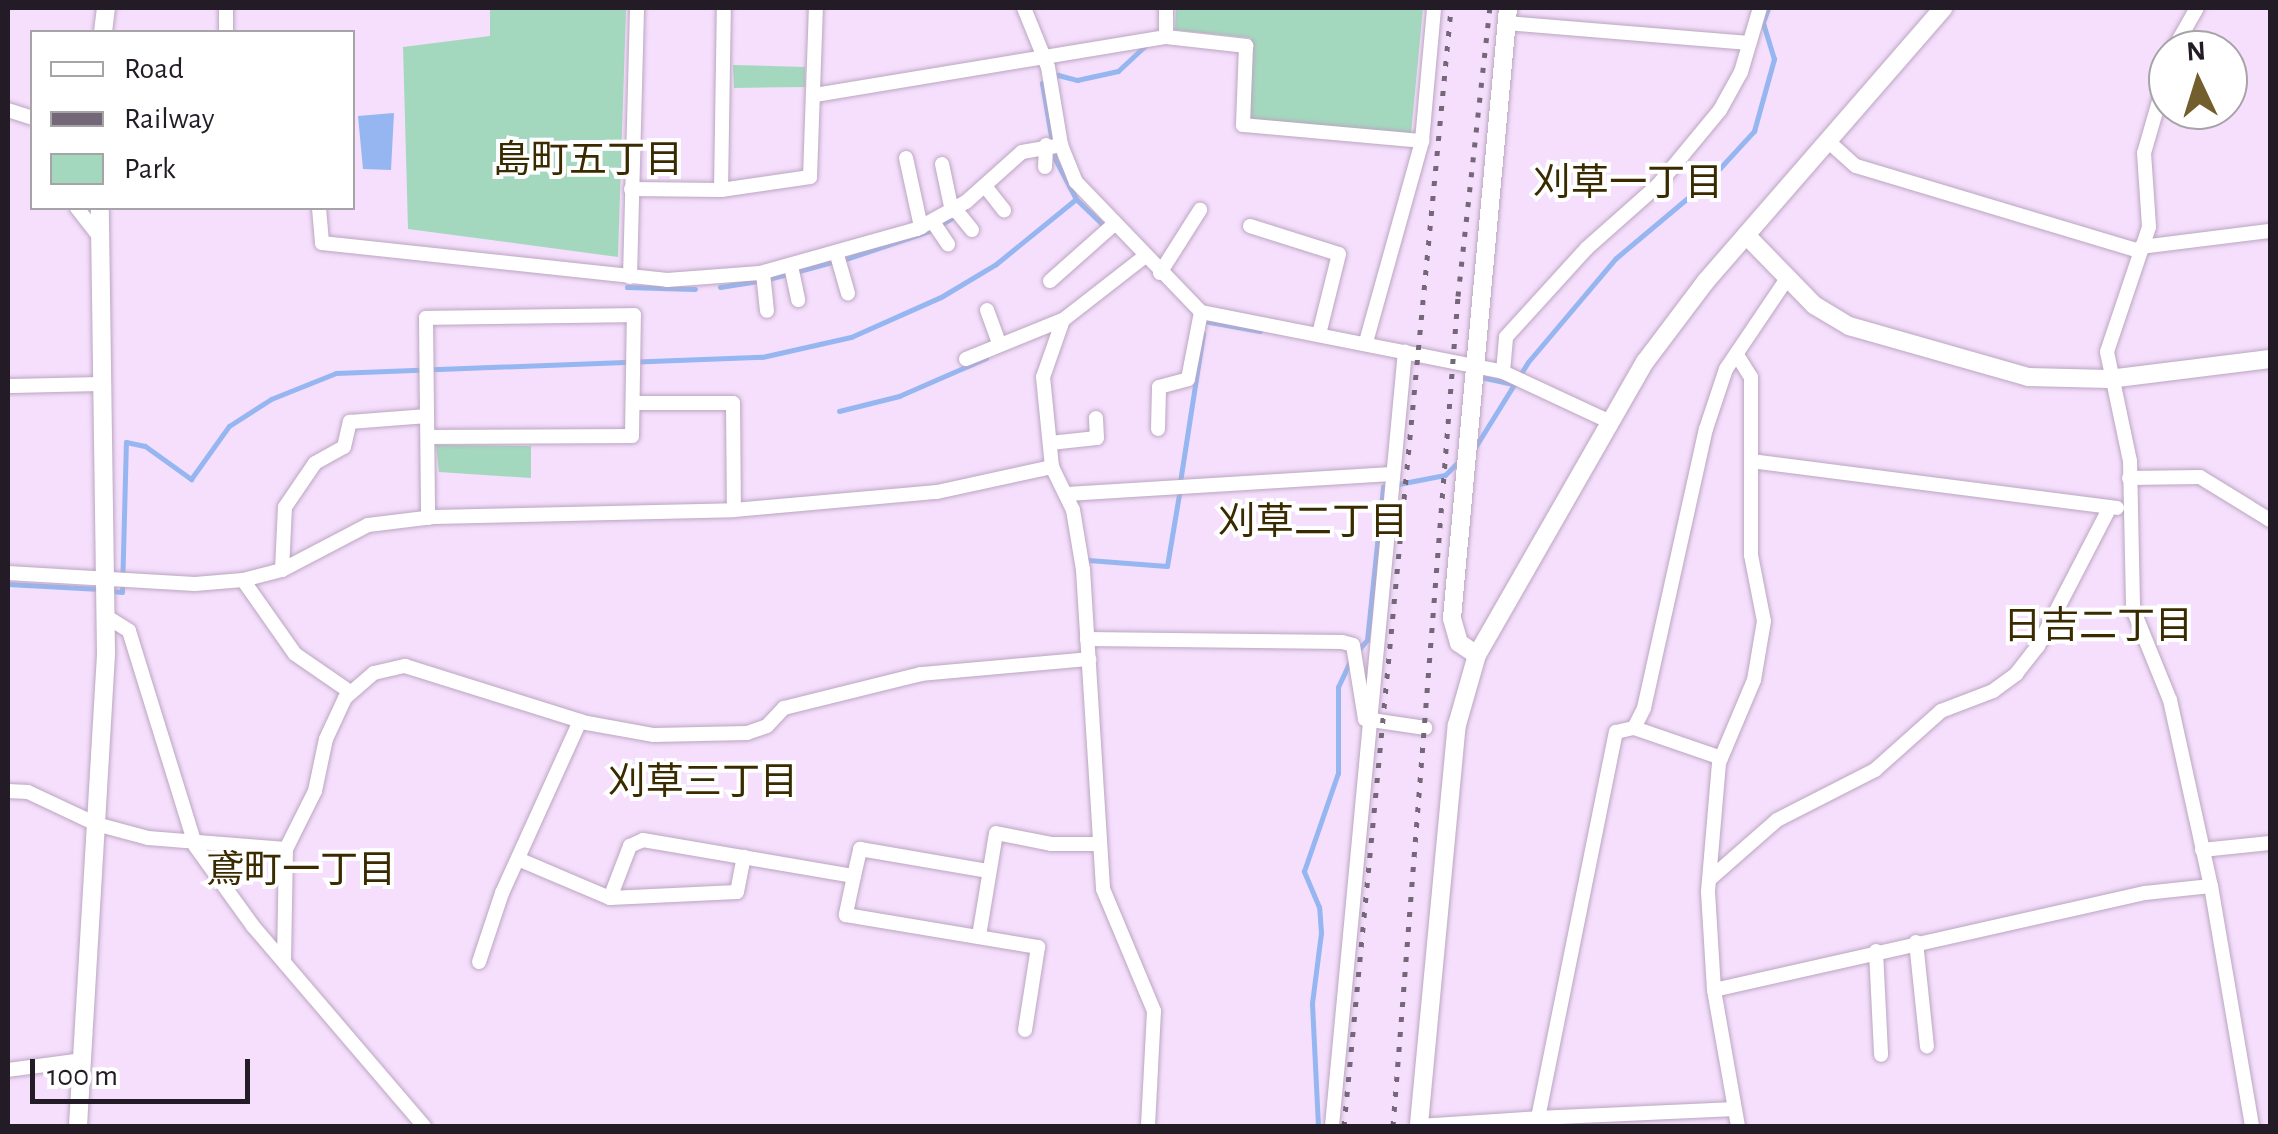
<!DOCTYPE html>
<meta charset="utf-8">
<style>
body{margin:0}
#map{position:relative;width:2278px;height:1134px;overflow:hidden;background:#f5dffc;font-family:"Alegreya Sans","Noto Sans JP",sans-serif}
div>[style]{position:absolute}
[style*='--x']{left:calc(var(--x)*1px);top:calc(var(--y)*1px);width:calc(var(--w)*1px);rotate:calc(var(--a)*1deg)}
.green>*{inset:0;background:#a4d8be}
.water>*{inset:0;background:#95b6f0}
.stream>*{height:5px;margin:-2.5px;padding:0 2.5px;transform-origin:2.5px;border-radius:2.5px;background:#95b6f0}
.roads{filter:drop-shadow(0 0 2px #bba6c1) drop-shadow(0 0 2px #bba6c1)}
.street>*{height:14px;margin:-7px;padding:0 7px;transform-origin:7px;border-radius:7px;background:#fff}
.secondary>*{height:18px;margin:-9px;padding:0 9px;transform-origin:9px;border-radius:9px;background:#fff}
.rail>*{height:5px;margin-top:-2.5px;transform-origin:0;background:repeating-linear-gradient(90deg,#746778 0 5px,transparent 0 15px)}
span{translate:-50% -50%;white-space:nowrap;text-align:center;line-height:1.15;-webkit-text-stroke:8px #fff;paint-order:stroke}
.neighbourhood-label{font-size:38px;color:#392a00}
.frame{position:absolute;inset:0;border:10px solid #231b25;pointer-events:none}
.legend{position:absolute;left:30px;top:30px;width:325px;height:180px;box-sizing:border-box;background:#fff;border:2px solid #a7a4a8;margin:0;padding:12px 18px;list-style:none;font-size:30px;color:#231b25}
.legend li{display:flex;align-items:center;gap:20px;height:50px}
.legend b{width:50px;border:2px solid #a7a4a8}
.north{position:absolute;left:2148px;top:30px;width:100px;height:100px;box-sizing:border-box;background:#fff;border:2px solid #a7a4a8;border-radius:50%;rotate:356deg;font-size:28px;font-weight:700;line-height:40px;text-align:center;color:#231b25}
.north::after{content:'';display:block;margin:auto;width:35px;height:45px;background:#735f2e;clip-path:polygon(50% 0,100% 100%,50% 72%,0 100%)}
.scale{position:absolute;left:30px;top:1059px;width:220px;height:45px;box-sizing:border-box;border:5px solid #231b25;border-top:0;padding-left:12px;font-size:30px;line-height:35px;white-space:nowrap;color:#231b25;-webkit-text-stroke:8px #fff;paint-order:stroke}
</style>
<div id="map">
<div class="green">
<i style="clip-path:polygon(490px 8px,626px 8px,618px 257px,408px 229px,403px 47px,490px 36px)"></i>
<i style="clip-path:polygon(1176px 8px,1423px 8px,1411px 134px,1246px 122px,1251px 38px,1175px 30px)"></i>
<i style="clip-path:polygon(733px 65px,805px 67px,805px 87px,734px 88px)"></i>
<i style="clip-path:polygon(436px 445px,531px 446px,531px 478px,439px 472px)"></i>
</div>
<div class="water">
<i style="clip-path:polygon(394px 113px,391px 170px,363px 169px,358px 116px)"></i>
</div>
<div class="stream">
<i style="--x:1076;--y:199;--w:35;--a:44"></i>
<i style="--x:940;--y:225;--w:17;--a:-31"></i>
<i style="--x:843;--y:260;--w:91;--a:-18.6"></i>
<i style="--x:795;--y:272;--w:38;--a:-15"></i>
<i style="--x:768;--y:279;--w:21;--a:-14"></i>
<i style="--x:627;--y:287;--w:68;--a:1.7"></i>
<i style="--x:720;--y:287;--w:38;--a:-9"></i>
<i style="--x:1204;--y:321;--w:57;--a:10.1"></i>
<i style="--x:1485;--y:378;--w:29;--a:12"></i>
<i style="--x:839;--y:411;--w:62;--a:-14"></i>
<i style="--x:899;--y:396;--w:95;--a:-23.6"></i>
<i style="--x:1474;--y:449;--w:102;--a:-58.2"></i>
<i style="--x:1528;--y:362;--w:136;--a:-49.8"></i>
<i style="--x:1616;--y:258;--w:121;--a:-40"></i>
<i style="--x:1709;--y:180;--w:67;--a:-47.4"></i>
<i style="--x:1754;--y:131;--w:75;--a:-74.5"></i>
<i style="--x:1774;--y:59;--w:39;--a:-107"></i>
<i style="--x:1763;--y:22;--w:15;--a:-70"></i>
<i style="--x:1180;--y:482;--w:150;--a:-81.2"></i>
<i style="--x:1088;--y:560;--w:79;--a:4.3"></i>
<i style="--x:1167;--y:566;--w:73;--a:-80.5"></i>
<i style="--x:8;--y:584;--w:92;--a:3.1"></i>
<i style="--x:111;--y:591;--w:11;--a:5"></i>
<i style="--x:122;--y:592;--w:150;--a:-88.5"></i>
<i style="--x:126;--y:442;--w:19;--a:12"></i>
<i style="--x:145;--y:446;--w:57;--a:35.7"></i>
<i style="--x:191;--y:479;--w:65;--a:-54.4"></i>
<i style="--x:229;--y:426;--w:50;--a:-32.7"></i>
<i style="--x:271;--y:399;--w:70;--a:-21.8"></i>
<i style="--x:336;--y:373;--w:426;--a:-2.2"></i>
<i style="--x:762;--y:357;--w:91;--a:-12.7"></i>
<i style="--x:851;--y:337;--w:98;--a:-24"></i>
<i style="--x:941;--y:297;--w:64;--a:-31"></i>
<i style="--x:996;--y:264;--w:103;--a:-39.1"></i>
<i style="--x:1076;--y:199;--w:45;--a:-117.7"></i>
<i style="--x:1055;--y:159;--w:77;--a:-99.7"></i>
<i style="--x:1042;--y:83;--w:18;--a:-27"></i>
<i style="--x:1058;--y:75;--w:20;--a:15"></i>
<i style="--x:1077;--y:80;--w:42;--a:-12.4"></i>
<i style="--x:1118;--y:71;--w:40;--a:-43"></i>
<i style="--x:1358;--y:650;--w:13;--a:-48"></i>
<i style="--x:1367;--y:640;--w:154;--a:-84"></i>
<i style="--x:1383;--y:487;--w:63;--a:-11"></i>
<i style="--x:1445;--y:475;--w:24;--a:-45"></i>
<i style="--x:1318;--y:1126;--w:123;--a:-92.8"></i>
<i style="--x:1312;--y:1003;--w:71;--a:-82.7"></i>
<i style="--x:1321;--y:933;--w:26;--a:-94"></i>
<i style="--x:1319;--y:907;--w:39;--a:-113"></i>
<i style="--x:1304;--y:871;--w:104;--a:-70.9"></i>
<i style="--x:1338;--y:773;--w:86;--a:-90"></i>
<i style="--x:1338;--y:687;--w:31;--a:-65"></i>
</div>
<div class="roads">
<div class="street">
<i style="--x:1024;--y:8;--w:64;--a:67.9"></i>
<i style="--x:1048;--y:67;--w:79;--a:80.5"></i>
<i style="--x:1061;--y:145;--w:40;--a:68"></i>
<i style="--x:1076;--y:182;--w:180;--a:46.1"></i>
<i style="--x:1201;--y:312;--w:308;--a:11.2"></i>
<i style="--x:1503;--y:372;--w:114;--a:25"></i>
<i style="--x:1507;--y:23;--w:242;--a:4.7"></i>
<i style="--x:226;--y:32;--w:24;--a:-90"></i>
<i style="--x:1166;--y:37;--w:29;--a:-90"></i>
<i style="--x:2173;--y:50;--w:48;--a:-60.3"></i>
<i style="--x:2168;--y:70;--w:86;--a:106.1"></i>
<i style="--x:2144;--y:153;--w:74;--a:86.1"></i>
<i style="--x:2149;--y:227;--w:132;--a:108.6"></i>
<i style="--x:2107;--y:352;--w:111;--a:78.1"></i>
<i style="--x:2130;--y:461;--w:148;--a:88.8"></i>
<i style="--x:2133;--y:609;--w:98;--a:67.9"></i>
<i style="--x:2170;--y:700;--w:190;--a:77.6"></i>
<i style="--x:2211;--y:886;--w:243;--a:80.3"></i>
<i style="--x:815;--y:95;--w:356;--a:-9.4"></i>
<i style="--x:1166;--y:37;--w:81;--a:6.4"></i>
<i style="--x:1246;--y:46;--w:79;--a:92.2"></i>
<i style="--x:1243;--y:125;--w:180;--a:5.1"></i>
<i style="--x:8;--y:110;--w:25;--a:18"></i>
<i style="--x:1829;--y:142;--w:36;--a:42"></i>
<i style="--x:1856;--y:166;--w:295;--a:16.7"></i>
<i style="--x:906;--y:158;--w:71;--a:77.7"></i>
<i style="--x:942;--y:164;--w:48;--a:78"></i>
<i style="--x:1045;--y:167;--w:22;--a:-87"></i>
<i style="--x:985;--y:186;--w:31;--a:52"></i>
<i style="--x:631;--y:189;--w:90;--a:0.6"></i>
<i style="--x:721;--y:190;--w:90;--a:-8.3"></i>
<i style="--x:810;--y:177;--w:169;--a:-88"></i>
<i style="--x:721;--y:190;--w:182;--a:-89.1"></i>
<i style="--x:77;--y:208;--w:39;--a:52"></i>
<i style="--x:319;--y:208;--w:35;--a:85"></i>
<i style="--x:322;--y:243;--w:347;--a:6.1"></i>
<i style="--x:667;--y:280;--w:93;--a:-4.3"></i>
<i style="--x:760;--y:273;--w:163;--a:-15.7"></i>
<i style="--x:917;--y:229;--w:56;--a:-28.9"></i>
<i style="--x:966;--y:202;--w:75;--a:-41.8"></i>
<i style="--x:1022;--y:152;--w:40;--a:-10"></i>
<i style="--x:955;--y:209;--w:27;--a:51"></i>
<i style="--x:933;--y:222;--w:27;--a:56"></i>
<i style="--x:1250;--y:226;--w:93;--a:17.5"></i>
<i style="--x:1339;--y:254;--w:82;--a:104"></i>
<i style="--x:2141;--y:247;--w:130;--a:-7.1"></i>
<i style="--x:837;--y:255;--w:40;--a:74"></i>
<i style="--x:1144;--y:257;--w:103;--a:142.1"></i>
<i style="--x:1063;--y:320;--w:60;--a:109.3"></i>
<i style="--x:1043;--y:377;--w:90;--a:84.3"></i>
<i style="--x:1052;--y:467;--w:48;--a:64"></i>
<i style="--x:1073;--y:510;--w:61;--a:80.5"></i>
<i style="--x:1083;--y:570;--w:320;--a:86.4"></i>
<i style="--x:1103;--y:889;--w:132;--a:67.3"></i>
<i style="--x:1154;--y:1011;--w:115;--a:93"></i>
<i style="--x:791;--y:266;--w:35;--a:78"></i>
<i style="--x:763;--y:273;--w:38;--a:84"></i>
<i style="--x:1160;--y:273;--w:75;--a:-57.6"></i>
<i style="--x:630;--y:277;--w:269;--a:-88.5"></i>
<i style="--x:1050;--y:281;--w:84;--a:-41.6"></i>
<i style="--x:987;--y:310;--w:37;--a:70"></i>
<i style="--x:1366;--y:342;--w:209;--a:-74.4"></i>
<i style="--x:1422;--y:141;--w:134;--a:-84.8"></i>
<i style="--x:1737;--y:355;--w:26;--a:58"></i>
<i style="--x:1751;--y:377;--w:178;--a:90"></i>
<i style="--x:1751;--y:555;--w:67;--a:78.9"></i>
<i style="--x:1764;--y:621;--w:60;--a:99.6"></i>
<i style="--x:1754;--y:680;--w:90;--a:112.9"></i>
<i style="--x:1719;--y:763;--w:129;--a:94.9"></i>
<i style="--x:1708;--y:892;--w:98;--a:86.5"></i>
<i style="--x:1714;--y:990;--w:138;--a:80"></i>
<i style="--x:966;--y:359;--w:104;--a:-22.1"></i>
<i style="--x:1503;--y:372;--w:35;--a:-85"></i>
<i style="--x:1506;--y:337;--w:120;--a:-47.7"></i>
<i style="--x:1587;--y:248;--w:95;--a:-41.6"></i>
<i style="--x:1658;--y:185;--w:97;--a:-50.4"></i>
<i style="--x:1720;--y:110;--w:43;--a:-61.1"></i>
<i style="--x:1741;--y:72;--w:67;--a:-73.5"></i>
<i style="--x:8;--y:386;--w:96;--a:-1.2"></i>
<i style="--x:637;--y:403;--w:96;--a:0"></i>
<i style="--x:733;--y:403;--w:107;--a:89.5"></i>
<i style="--x:1158;--y:429;--w:42;--a:-88.6"></i>
<i style="--x:1159;--y:387;--w:30;--a:-15"></i>
<i style="--x:1188;--y:379;--w:68;--a:-79"></i>
<i style="--x:428;--y:437;--w:204;--a:-0.3"></i>
<i style="--x:632;--y:436;--w:121;--a:-89.1"></i>
<i style="--x:634;--y:315;--w:208;--a:179.2"></i>
<i style="--x:426;--y:318;--w:200;--a:89.4"></i>
<i style="--x:1050;--y:443;--w:47;--a:-6.1"></i>
<i style="--x:1097;--y:438;--w:20;--a:-93"></i>
<i style="--x:1751;--y:461;--w:369;--a:7.3"></i>
<i style="--x:2129;--y:478;--w:71;--a:-0.8"></i>
<i style="--x:2200;--y:477;--w:82;--a:31.6"></i>
<i style="--x:1066;--y:494;--w:327;--a:-3.5"></i>
<i style="--x:282;--y:570;--w:63;--a:-87.3"></i>
<i style="--x:285;--y:507;--w:53;--a:-55.7"></i>
<i style="--x:315;--y:463;--w:33;--a:-29"></i>
<i style="--x:344;--y:447;--w:26;--a:-77"></i>
<i style="--x:350;--y:422;--w:77;--a:-4.5"></i>
<i style="--x:8;--y:573;--w:187;--a:3.4"></i>
<i style="--x:195;--y:584;--w:48;--a:-4.8"></i>
<i style="--x:243;--y:580;--w:40;--a:-14.4"></i>
<i style="--x:282;--y:570;--w:97;--a:-27.6"></i>
<i style="--x:368;--y:525;--w:66;--a:-6.9"></i>
<i style="--x:434;--y:517;--w:300;--a:-1.3"></i>
<i style="--x:734;--y:510;--w:204;--a:-5.1"></i>
<i style="--x:937;--y:492;--w:118;--a:-12.3"></i>
<i style="--x:243;--y:580;--w:90;--a:54.9"></i>
<i style="--x:295;--y:654;--w:67;--a:34.6"></i>
<i style="--x:107;--y:617;--w:26;--a:32"></i>
<i style="--x:129;--y:631;--w:226;--a:72.8"></i>
<i style="--x:196;--y:847;--w:97;--a:54.2"></i>
<i style="--x:253;--y:926;--w:263;--a:49.5"></i>
<i style="--x:1087;--y:639;--w:255;--a:0.7"></i>
<i style="--x:1342;--y:642;--w:11;--a:15"></i>
<i style="--x:1353;--y:645;--w:75;--a:80.8"></i>
<i style="--x:1365;--y:719;--w:61;--a:8.5"></i>
<i style="--x:1634;--y:728;--w:92;--a:19"></i>
<i style="--x:8;--y:791;--w:20;--a:3"></i>
<i style="--x:28;--y:792;--w:75;--a:25.2"></i>
<i style="--x:96;--y:824;--w:54;--a:15.1"></i>
<i style="--x:148;--y:838;--w:138;--a:4.6"></i>
<i style="--x:2202;--y:850;--w:68;--a:-5.9"></i>
<i style="--x:518;--y:859;--w:100;--a:23"></i>
<i style="--x:610;--y:898;--w:127;--a:-2.7"></i>
<i style="--x:737;--y:892;--w:36;--a:-79"></i>
<i style="--x:854;--y:876;--w:40;--a:102"></i>
<i style="--x:846;--y:915;--w:195;--a:9.5"></i>
<i style="--x:1038;--y:947;--w:84;--a:98.9"></i>
<i style="--x:1711;--y:878;--w:88;--a:-41.3"></i>
<i style="--x:1777;--y:820;--w:110;--a:-27"></i>
<i style="--x:1875;--y:770;--w:89;--a:-41.8"></i>
<i style="--x:1941;--y:711;--w:56;--a:-21"></i>
<i style="--x:1993;--y:691;--w:29;--a:-36"></i>
<i style="--x:2016;--y:674;--w:36;--a:-52"></i>
<i style="--x:2038;--y:646;--w:154;--a:-62.6"></i>
<i style="--x:610;--y:898;--w:56;--a:-69"></i>
<i style="--x:630;--y:846;--w:14;--a:-25"></i>
<i style="--x:643;--y:840;--w:214;--a:9.7"></i>
<i style="--x:854;--y:876;--w:28;--a:-77"></i>
<i style="--x:860;--y:849;--w:129;--a:9.8"></i>
<i style="--x:979;--y:936;--w:104;--a:-80.6"></i>
<i style="--x:996;--y:833;--w:56;--a:11.3"></i>
<i style="--x:1051;--y:844;--w:49;--a:0"></i>
<i style="--x:1916;--y:942;--w:105;--a:84"></i>
<i style="--x:1876;--y:951;--w:104;--a:87.2"></i>
<i style="--x:284;--y:961;--w:112;--a:-89"></i>
<i style="--x:286;--y:849;--w:65;--a:-63.4"></i>
<i style="--x:315;--y:791;--w:53;--a:-78.1"></i>
<i style="--x:326;--y:739;--w:45;--a:-65.1"></i>
<i style="--x:345;--y:698;--w:38;--a:-41"></i>
<i style="--x:374;--y:673;--w:32;--a:-13"></i>
<i style="--x:405;--y:666;--w:191;--a:17.4"></i>
<i style="--x:587;--y:723;--w:68;--a:10.2"></i>
<i style="--x:654;--y:735;--w:93;--a:-1.2"></i>
<i style="--x:747;--y:733;--w:21;--a:-19"></i>
<i style="--x:767;--y:726;--w:25;--a:-47"></i>
<i style="--x:784;--y:708;--w:141;--a:-13.9"></i>
<i style="--x:921;--y:674;--w:169;--a:-5.1"></i>
<i style="--x:479;--y:962;--w:73;--a:-71.6"></i>
<i style="--x:502;--y:893;--w:189;--a:-65.6"></i>
<i style="--x:1714;--y:990;--w:442;--a:-12.7"></i>
<i style="--x:2145;--y:893;--w:66;--a:-6.1"></i>
<i style="--x:8;--y:1070;--w:76;--a:-7.6"></i>
<i style="--x:1734;--y:1109;--w:196;--a:177.4"></i>
<i style="--x:1538;--y:1118;--w:394;--a:-78.6"></i>
<i style="--x:1616;--y:732;--w:18;--a:-13"></i>
<i style="--x:1634;--y:728;--w:22;--a:-63"></i>
<i style="--x:1644;--y:708;--w:286;--a:-77.5"></i>
<i style="--x:1706;--y:429;--w:63;--a:-71.6"></i>
<i style="--x:1726;--y:369;--w:111;--a:-56"></i>
<i style="--x:1332;--y:1126;--w:778;--a:-84.62"></i>
<i style="--x:1419;--y:1126;--w:119;--a:-3.8"></i>
</div>
<div class="secondary">
<i style="--x:103;--y:32;--w:24;--a:-83"></i>
<i style="--x:1746;--y:235;--w:98;--a:45.8"></i>
<i style="--x:1814;--y:305;--w:41;--a:31"></i>
<i style="--x:1849;--y:326;--w:186;--a:15.9"></i>
<i style="--x:2028;--y:377;--w:81;--a:1.4"></i>
<i style="--x:2109;--y:379;--w:162;--a:-7.1"></i>
<i style="--x:1477;--y:655;--w:22;--a:-146"></i>
<i style="--x:1459;--y:643;--w:26;--a:-106"></i>
<i style="--x:1452;--y:618;--w:613;--a:-84.75"></i>
<i style="--x:1419;--y:1124;--w:401;--a:-84.6"></i>
<i style="--x:1457;--y:725;--w:73;--a:-74.1"></i>
<i style="--x:1477;--y:655;--w:338;--a:-60.2"></i>
<i style="--x:1645;--y:362;--w:101;--a:-53"></i>
<i style="--x:1706;--y:281;--w:362;--a:-49"></i>
<i style="--x:78;--y:1126;--w:474;--a:-86.6"></i>
<i style="--x:106;--y:653;--w:445;--a:-90.8"></i>
</div>
</div>
<div class="rail">
<i style="--x:1344;--y:1126;--w:1123;--a:-84.53"></i>
<i style="--x:1393;--y:1126;--w:833;--a:-85.52"></i>
<i style="--x:1458;--y:296;--w:290;--a:-83.7"></i>
</div>
<div class="neighbourhood-label">
<span style="left:588px;top:162px">島町五丁目</span>
<span style="left:1628px;top:185px">刈草一丁目</span>
<span style="left:1313px;top:524px">刈草二丁目</span>
<span style="left:2098px;top:628px">日吉二丁目</span>
<span style="left:703px;top:784px">刈草三丁目</span>
<span style="left:301px;top:872px">鳶町一丁目</span>
</div>
<div class="frame"></div>
<ul class="legend">
<li><b style="height:12px;background:#fff"></b>Road</li>
<li><b style="height:12px;background:#746778"></b>Railway</li>
<li><b style="height:28px;background:#a4d8be"></b>Park</li>
</ul>
<div class="north">N</div>
<div class="scale">100 m</div>
</div>
